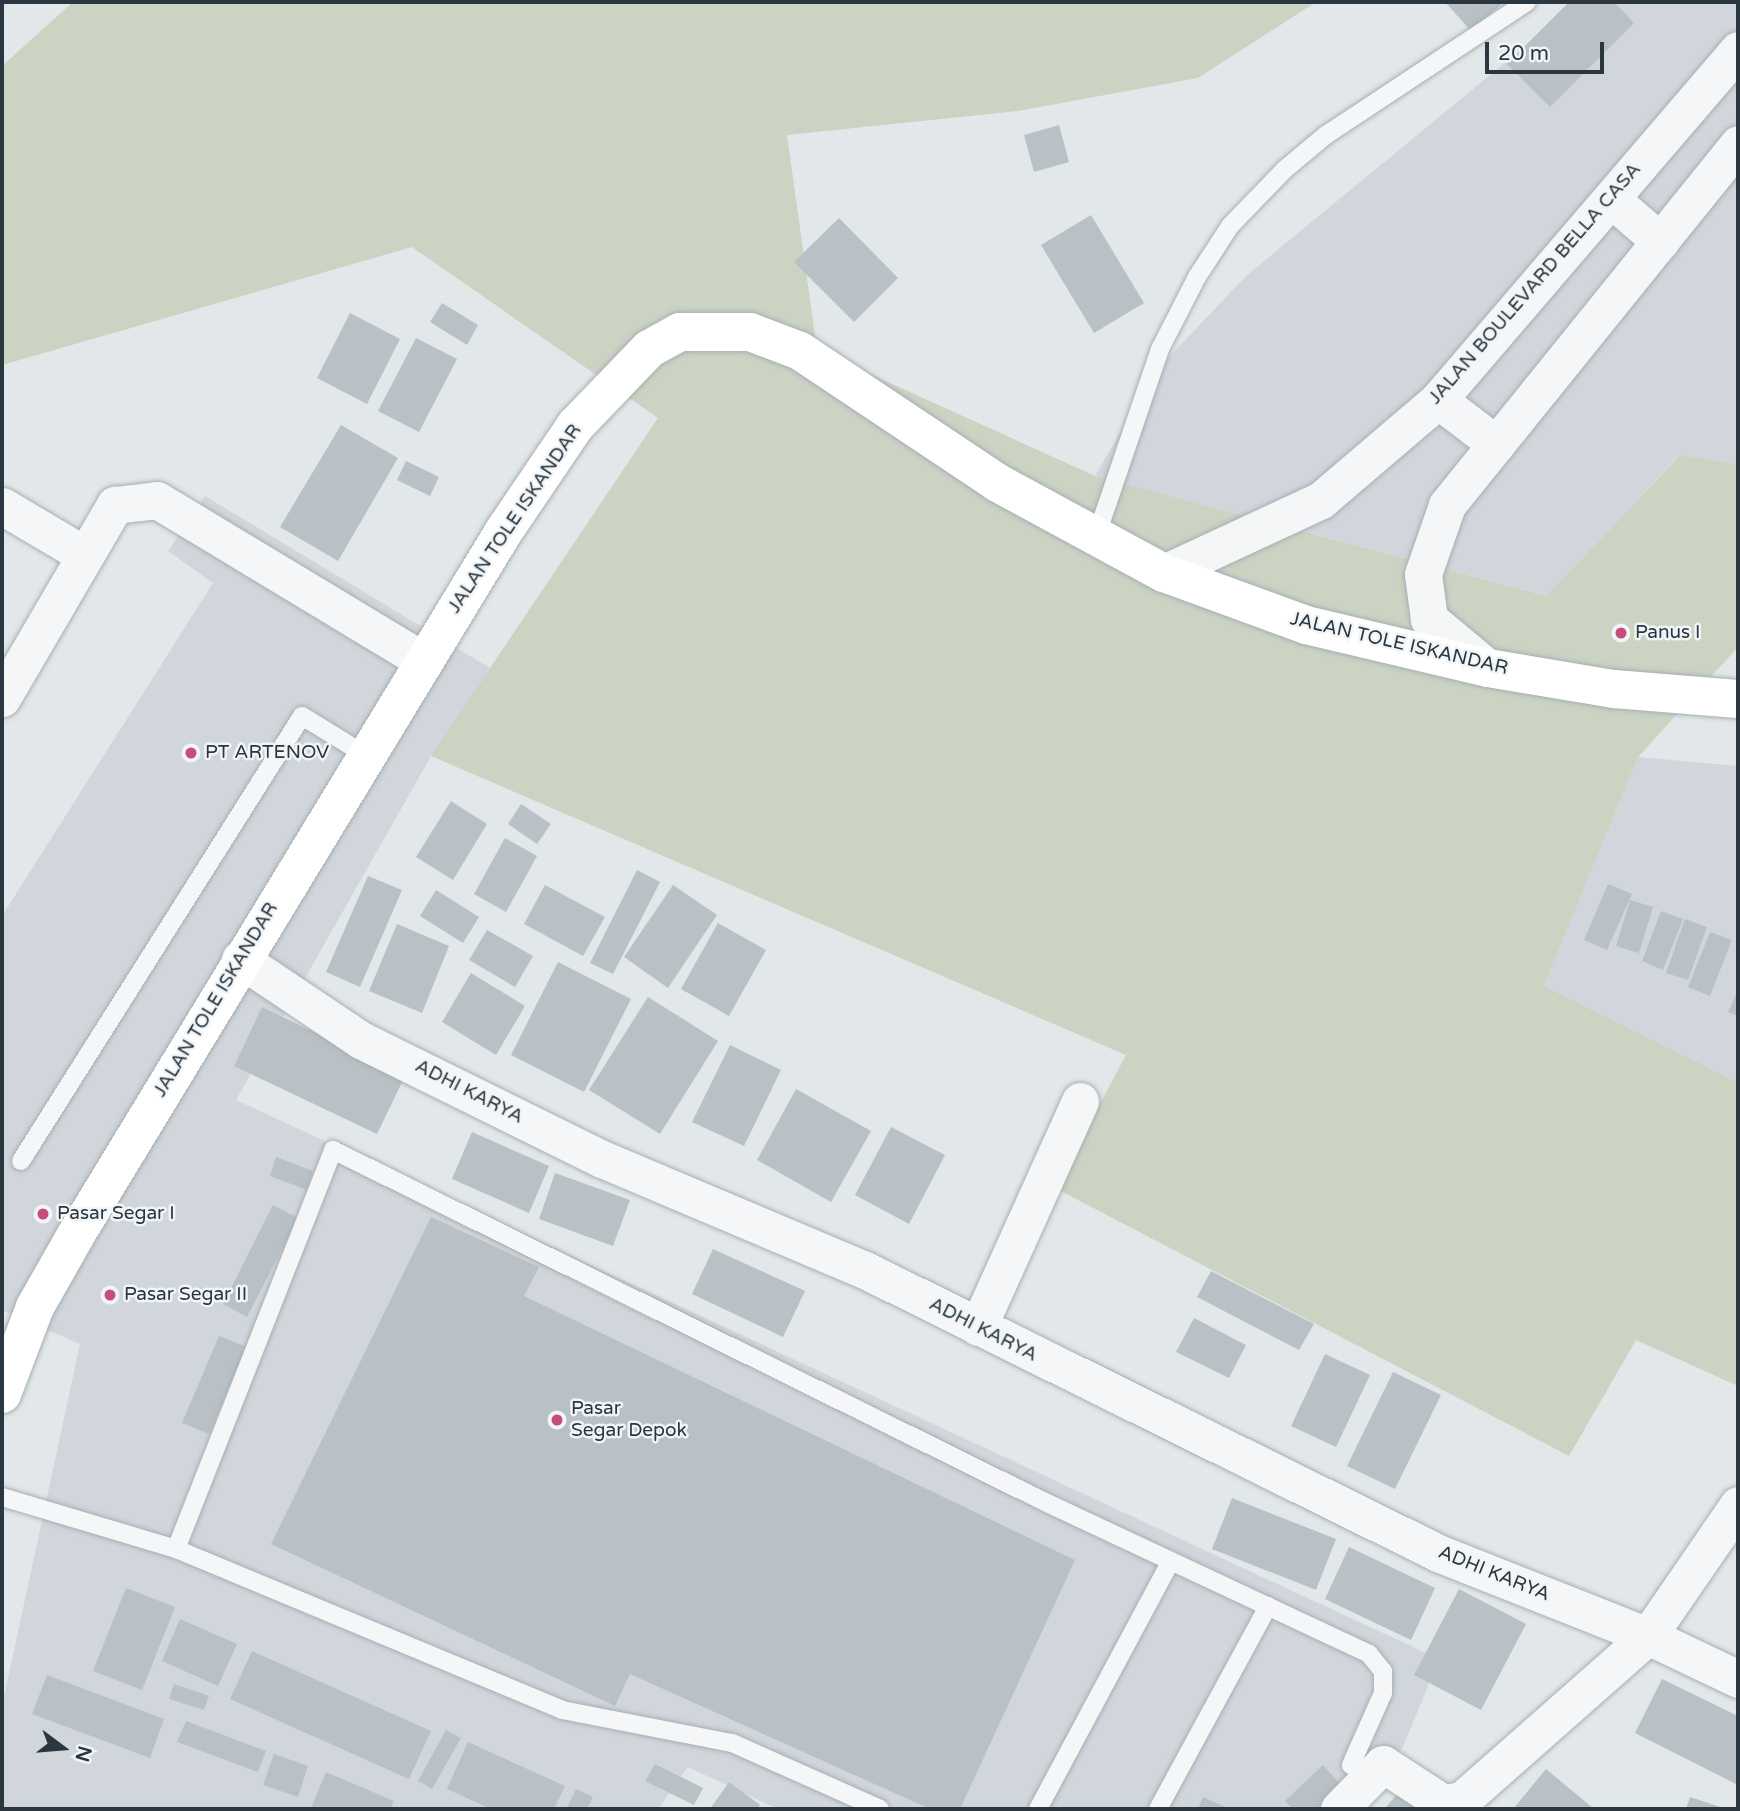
<!DOCTYPE html>
<style>
body{margin:0}
#map{position:relative;width:1740px;height:1811px;overflow:hidden;background:#e2e7e9;font-family:"Varela Round",sans-serif}
div>[style]{position:absolute}
[style*='--x']{left:calc(var(--x)*1px);top:calc(var(--y)*1px);width:calc(var(--w)*1px);rotate:calc(var(--a)*1deg)}
.built>*{inset:0;background:#d0d6db}
.green>*{inset:0;background:#cbd3c3}
.building>*{inset:0;background:#b9c1c6}
.roads{filter:drop-shadow(0 0 2px #a7afb3) drop-shadow(0 0 2px #a7afb3)}
.service>*{height:18px;margin:-9px;padding:0 9px;transform-origin:9px;border-radius:9px;background:#f4f6f8}
.minor>*{height:37px;margin:-18.5px;padding:0 18.5px;transform-origin:18.5px;border-radius:18.5px;background:#f4f6f8}
.secondary>*{height:38px;margin:-19px;padding:0 19px;transform-origin:19px;border-radius:19px;background:#fff}
.dots>*{width:19px;height:19px;translate:-50% -50%;box-sizing:border-box;border:4px solid #f1f5f7;border-radius:50%}
span{translate:-50% -50%;white-space:nowrap;text-align:center;line-height:1.15;-webkit-text-stroke:5px #f1f5f7;paint-order:stroke}
.street-label{font-size:19px;color:#2b3740}
.poi-label{font-size:19px;color:#2b3740}
.left{translate:0 -50%;text-align:left}
.frame{position:absolute;inset:0;border:4px solid #2b3740;pointer-events:none}
.north{position:absolute;left:28px;top:1713px;width:70px;height:70px;-webkit-text-stroke:5px #f1f5f7;paint-order:stroke;rotate:106deg;font-size:19px;font-weight:700;line-height:28px;text-align:center;color:#2b3740}
.north::after{content:'';display:block;margin:auto;width:24px;height:32px;background:#2b3740;clip-path:polygon(50% 0,100% 100%,50% 72%,0 100%)}
.scale{position:absolute;left:1485px;top:42px;width:119px;height:32px;box-sizing:border-box;border:4px solid #2b3740;border-top:0;padding-left:9px;font-size:21px;line-height:24px;white-space:nowrap;color:#2b3740;-webkit-text-stroke:5px #f1f5f7;paint-order:stroke}
</style>
<div id="map">
<div class="built">
<i style="clip-path:polygon(1579px 2px,1738px 2px,1738px 464px,1679px 455px,1548px 596px,1095px 476px,1155px 372px,1247px 275px)"></i>
<i style="clip-path:polygon(205px 496px,490px 668px,431px 756px,236px 1100px,1439px 1659px,1403px 1747px,1353px 1809px,778px 1809px,688px 1767px,658px 1809px,2px 1809px,2px 1706px,80px 1344px,2px 1310px,2px 916px,213px 583px,168px 551px)"></i>
<i style="clip-path:polygon(1638px 757px,1738px 766px,1738px 1082px,1544px 986px)"></i>
</div>
<div class="green">
<i style="clip-path:polygon(73px 2px,1316px 2px,1198px 78px,1018px 111px,787px 135px,817px 350px,1095px 476px,1547px 596px,1680px 455px,1738px 464px,1738px 647px,1638px 757px,1544px 986px,1738px 1082px,1738px 1386px,1636px 1340px,1569px 1456px,1055px 1188px,1126px 1055px,431px 756px,658px 418px,412px 247px,2px 365px,2px 66px)"></i>
</div>
<div class="building">
<i style="clip-path:polygon(1445px 2px,1504px 2px,1471px 31px)"></i>
<i style="clip-path:polygon(1569px 2px,1614px 2px,1634px 23px,1550px 107px,1507px 64px)"></i>
<i style="clip-path:polygon(1059px 125px,1069px 162px,1034px 172px,1024px 135px)"></i>
<i style="clip-path:polygon(1091px 215px,1144px 303px,1094px 333px,1041px 245px)"></i>
<i style="clip-path:polygon(839px 218px,898px 278px,854px 322px,794px 262px)"></i>
<i style="clip-path:polygon(442px 303px,478px 325px,467px 345px,430px 322px)"></i>
<i style="clip-path:polygon(350px 313px,400px 339px,367px 404px,317px 378px)"></i>
<i style="clip-path:polygon(416px 338px,457px 359px,419px 432px,378px 411px)"></i>
<i style="clip-path:polygon(341px 425px,398px 458px,338px 561px,280px 527px)"></i>
<i style="clip-path:polygon(406px 461px,439px 477px,430px 496px,397px 480px)"></i>
<i style="clip-path:polygon(451px 801px,487px 824px,453px 880px,416px 857px)"></i>
<i style="clip-path:polygon(521px 804px,551px 824px,537px 844px,508px 824px)"></i>
<i style="clip-path:polygon(505px 838px,537px 856px,506px 912px,474px 894px)"></i>
<i style="clip-path:polygon(637px 870px,660px 882px,613px 974px,590px 963px)"></i>
<i style="clip-path:polygon(368px 876px,402px 890px,360px 987px,326px 972px)"></i>
<i style="clip-path:polygon(1608px 884px,1632px 894px,1607px 950px,1584px 940px)"></i>
<i style="clip-path:polygon(545px 885px,605px 917px,583px 956px,524px 924px)"></i>
<i style="clip-path:polygon(673px 885px,717px 915px,668px 988px,624px 957px)"></i>
<i style="clip-path:polygon(436px 890px,479px 917px,463px 943px,420px 916px)"></i>
<i style="clip-path:polygon(1630px 900px,1653px 907px,1639px 953px,1616px 946px)"></i>
<i style="clip-path:polygon(1661px 911px,1683px 919px,1663px 970px,1642px 961px)"></i>
<i style="clip-path:polygon(1685px 919px,1707px 927px,1688px 980px,1666px 973px)"></i>
<i style="clip-path:polygon(718px 923px,766px 950px,729px 1016px,681px 989px)"></i>
<i style="clip-path:polygon(397px 924px,449px 946px,422px 1013px,369px 991px)"></i>
<i style="clip-path:polygon(487px 930px,533px 956px,515px 987px,469px 960px)"></i>
<i style="clip-path:polygon(1710px 932px,1732px 940px,1710px 996px,1688px 987px)"></i>
<i style="clip-path:polygon(558px 962px,631px 999px,584px 1092px,511px 1055px)"></i>
<i style="clip-path:polygon(471px 973px,525px 1006px,496px 1055px,442px 1022px)"></i>
<i style="clip-path:polygon(1738px 990px,1738px 1016px,1728px 1012px)"></i>
<i style="clip-path:polygon(648px 997px,718px 1041px,660px 1134px,589px 1090px)"></i>
<i style="clip-path:polygon(262px 1007px,405px 1076px,377px 1134px,234px 1066px)"></i>
<i style="clip-path:polygon(730px 1045px,781px 1070px,744px 1146px,692px 1122px)"></i>
<i style="clip-path:polygon(796px 1089px,871px 1131px,831px 1202px,757px 1160px)"></i>
<i style="clip-path:polygon(891px 1127px,945px 1155px,909px 1224px,855px 1195px)"></i>
<i style="clip-path:polygon(472px 1132px,549px 1166px,529px 1213px,452px 1179px)"></i>
<i style="clip-path:polygon(276px 1157px,313px 1171px,307px 1190px,270px 1176px)"></i>
<i style="clip-path:polygon(555px 1173px,630px 1200px,613px 1246px,539px 1219px)"></i>
<i style="clip-path:polygon(273px 1205px,298px 1218px,247px 1317px,223px 1304px)"></i>
<i style="clip-path:polygon(431px 1217px,539px 1267px,524px 1296px,1075px 1560px,960px 1809px,930px 1809px,630px 1674px,615px 1706px,271px 1544px)"></i>
<i style="clip-path:polygon(713px 1249px,805px 1291px,783px 1337px,692px 1294px)"></i>
<i style="clip-path:polygon(1211px 1271px,1314px 1324px,1299px 1350px,1197px 1297px)"></i>
<i style="clip-path:polygon(1194px 1318px,1246px 1345px,1229px 1378px,1176px 1352px)"></i>
<i style="clip-path:polygon(219px 1336px,247px 1347px,209px 1434px,182px 1423px)"></i>
<i style="clip-path:polygon(1325px 1354px,1370px 1375px,1336px 1447px,1291px 1426px)"></i>
<i style="clip-path:polygon(1393px 1372px,1441px 1395px,1395px 1489px,1347px 1466px)"></i>
<i style="clip-path:polygon(1232px 1498px,1336px 1539px,1316px 1590px,1212px 1549px)"></i>
<i style="clip-path:polygon(1349px 1547px,1435px 1588px,1411px 1640px,1325px 1599px)"></i>
<i style="clip-path:polygon(126px 1588px,175px 1607px,142px 1690px,93px 1671px)"></i>
<i style="clip-path:polygon(1459px 1589px,1526px 1624px,1481px 1710px,1414px 1675px)"></i>
<i style="clip-path:polygon(180px 1619px,237px 1644px,218px 1686px,162px 1661px)"></i>
<i style="clip-path:polygon(252px 1651px,431px 1731px,409px 1779px,230px 1699px)"></i>
<i style="clip-path:polygon(47px 1675px,164px 1719px,150px 1758px,32px 1714px)"></i>
<i style="clip-path:polygon(1662px 1679px,1738px 1716px,1738px 1785px,1635px 1733px)"></i>
<i style="clip-path:polygon(174px 1684px,209px 1696px,204px 1710px,169px 1699px)"></i>
<i style="clip-path:polygon(186px 1721px,266px 1751px,258px 1772px,177px 1742px)"></i>
<i style="clip-path:polygon(446px 1730px,461px 1738px,432px 1789px,418px 1781px)"></i>
<i style="clip-path:polygon(468px 1742px,565px 1786px,554px 1809px,491px 1809px,447px 1789px)"></i>
<i style="clip-path:polygon(274px 1754px,308px 1766px,298px 1797px,263px 1785px)"></i>
<i style="clip-path:polygon(655px 1764px,703px 1788px,694px 1805px,645px 1781px)"></i>
<i style="clip-path:polygon(1323px 1765px,1342px 1786px,1317px 1809px,1293px 1809px,1285px 1801px)"></i>
<i style="clip-path:polygon(1546px 1769px,1594px 1809px,1513px 1809px)"></i>
<i style="clip-path:polygon(326px 1772px,394px 1801px,390px 1809px,311px 1808px)"></i>
<i style="clip-path:polygon(729px 1782px,760px 1805px,757px 1809px,710px 1809px)"></i>
<i style="clip-path:polygon(1404px 1787px,1426px 1809px,1384px 1809px)"></i>
<i style="clip-path:polygon(576px 1789px,593px 1797px,587px 1809px,566px 1809px)"></i>
<i style="clip-path:polygon(1203px 1797px,1230px 1809px,1198px 1809px)"></i>
<i style="clip-path:polygon(1690px 1797px,1727px 1809px,1686px 1809px)"></i>
</div>
<div class="roads">
<div class="service">
<i style="--x:1096;--y:537;--w:199;--a:-71.2"></i>
<i style="--x:1160;--y:349;--w:81;--a:-62.8"></i>
<i style="--x:1197;--y:277;--w:61;--a:-57.1"></i>
<i style="--x:1230;--y:226;--w:78;--a:-46"></i>
<i style="--x:1284;--y:170;--w:55;--a:-39.8"></i>
<i style="--x:1326;--y:135;--w:241;--a:-33.5"></i>
<i style="--x:21;--y:1161;--w:526;--a:-57.73"></i>
<i style="--x:302;--y:716;--w:73;--a:31.5"></i>
<i style="--x:2;--y:1497;--w:182;--a:16.6"></i>
<i style="--x:176;--y:1549;--w:418;--a:22.6"></i>
<i style="--x:562;--y:1710;--w:173;--a:11"></i>
<i style="--x:732;--y:1743;--w:162;--a:24"></i>
<i style="--x:176;--y:1549;--w:429;--a:-68.5"></i>
<i style="--x:333;--y:1150;--w:794;--a:26.31"></i>
<i style="--x:1045;--y:1502;--w:358;--a:25.1"></i>
<i style="--x:1369;--y:1654;--w:22;--a:51"></i>
<i style="--x:1383;--y:1671;--w:22;--a:90"></i>
<i style="--x:1383;--y:1693;--w:79;--a:114"></i>
<i style="--x:1038;--y:1809;--w:281;--a:-61.8"></i>
<i style="--x:1158;--y:1809;--w:231;--a:-61.5"></i>
</div>
<div class="minor">
<i style="--x:1611;--y:199;--w:65;--a:40.6"></i>
<i style="--x:1438;--y:400;--w:73;--a:37.2"></i>
<i style="--x:2;--y:506;--w:96;--a:30.6"></i>
<i style="--x:1164;--y:573;--w:173;--a:-24.9"></i>
<i style="--x:1321;--y:500;--w:154;--a:-40.5"></i>
<i style="--x:1438;--y:400;--w:461;--a:-49.4"></i>
<i style="--x:1488;--y:668;--w:77;--a:-140.3"></i>
<i style="--x:1429;--y:619;--w:45;--a:-97.6"></i>
<i style="--x:1423;--y:574;--w:73;--a:-70.8"></i>
<i style="--x:1447;--y:505;--w:464;--a:-51.1"></i>
<i style="--x:2;--y:698;--w:224;--a:-59.7"></i>
<i style="--x:115;--y:505;--w:42;--a:-6.8"></i>
<i style="--x:157;--y:500;--w:310;--a:31.1"></i>
<i style="--x:240;--y:959;--w:146;--a:33.8"></i>
<i style="--x:361;--y:1040;--w:269;--a:26.3"></i>
<i style="--x:602;--y:1159;--w:285;--a:22.9"></i>
<i style="--x:865;--y:1270;--w:639;--a:26.28"></i>
<i style="--x:1438;--y:1553;--w:226;--a:21.6"></i>
<i style="--x:1648;--y:1636;--w:100;--a:25.5"></i>
<i style="--x:978;--y:1327;--w:248;--a:-65.7"></i>
<i style="--x:1339;--y:1809;--w:63;--a:-45.6"></i>
<i style="--x:1383;--y:1764;--w:72;--a:33"></i>
<i style="--x:1443;--y:1803;--w:19;--a:-9"></i>
<i style="--x:1462;--y:1800;--w:248;--a:-41.4"></i>
<i style="--x:1648;--y:1636;--w:159;--a:-55.5"></i>
</div>
<div class="secondary">
<i style="--x:2;--y:1394;--w:93;--a:-69.2"></i>
<i style="--x:35;--y:1307;--w:85;--a:-60.4"></i>
<i style="--x:77;--y:1233;--w:822;--a:-58.69"></i>
<i style="--x:504;--y:531;--w:127;--a:-55.9"></i>
<i style="--x:575;--y:426;--w:107;--a:-46.1"></i>
<i style="--x:649;--y:349;--w:35;--a:-29"></i>
<i style="--x:680;--y:332;--w:70;--a:0"></i>
<i style="--x:750;--y:332;--w:53;--a:20.8"></i>
<i style="--x:800;--y:351;--w:238;--a:33.7"></i>
<i style="--x:998;--y:483;--w:189;--a:28.5"></i>
<i style="--x:1164;--y:573;--w:151;--a:20.1"></i>
<i style="--x:1306;--y:625;--w:187;--a:13.3"></i>
<i style="--x:1488;--y:668;--w:128;--a:9.5"></i>
<i style="--x:1614;--y:689;--w:124;--a:4.6"></i>
</div>
</div>
<div class="dots">
<i style="left:1621px;top:633px;background:#c74e7b"></i>
<i style="left:191px;top:753px;background:#c74e7b"></i>
<i style="left:43px;top:1214px;background:#c74e7b"></i>
<i style="left:110px;top:1295px;background:#c74e7b"></i>
<i style="left:557px;top:1420px;background:#c74e7b"></i>
</div>
<div class="street-label">
<span style="left:1535px;top:284px;rotate:-49deg">JALAN BOULEVARD BELLA CASA</span>
<span style="left:515px;top:519px;rotate:-56deg">JALAN TOLE ISKANDAR</span>
<span style="left:1399px;top:644px;rotate:13deg">JALAN TOLE ISKANDAR</span>
<span style="left:216px;top:1000px;rotate:-59deg">JALAN TOLE ISKANDAR</span>
<span style="left:469px;top:1092px;rotate:27deg">ADHI KARYA</span>
<span style="left:983px;top:1330px;rotate:27deg">ADHI KARYA</span>
<span style="left:1494px;top:1574px;rotate:22deg">ADHI KARYA</span>
</div>
<div class="poi-label">
<span class="left" style="left:1635px;top:633px">Panus I</span>
<span class="left" style="left:205px;top:753px">PT ARTENOV</span>
<span class="left" style="left:57px;top:1214px">Pasar Segar I</span>
<span class="left" style="left:124px;top:1295px">Pasar Segar II</span>
<span class="left" style="left:571px;top:1420px">Pasar<br>Segar Depok</span>
</div>
<div class="frame"></div>
<div class="north">N</div>
<div class="scale">20 m</div>
</div>
